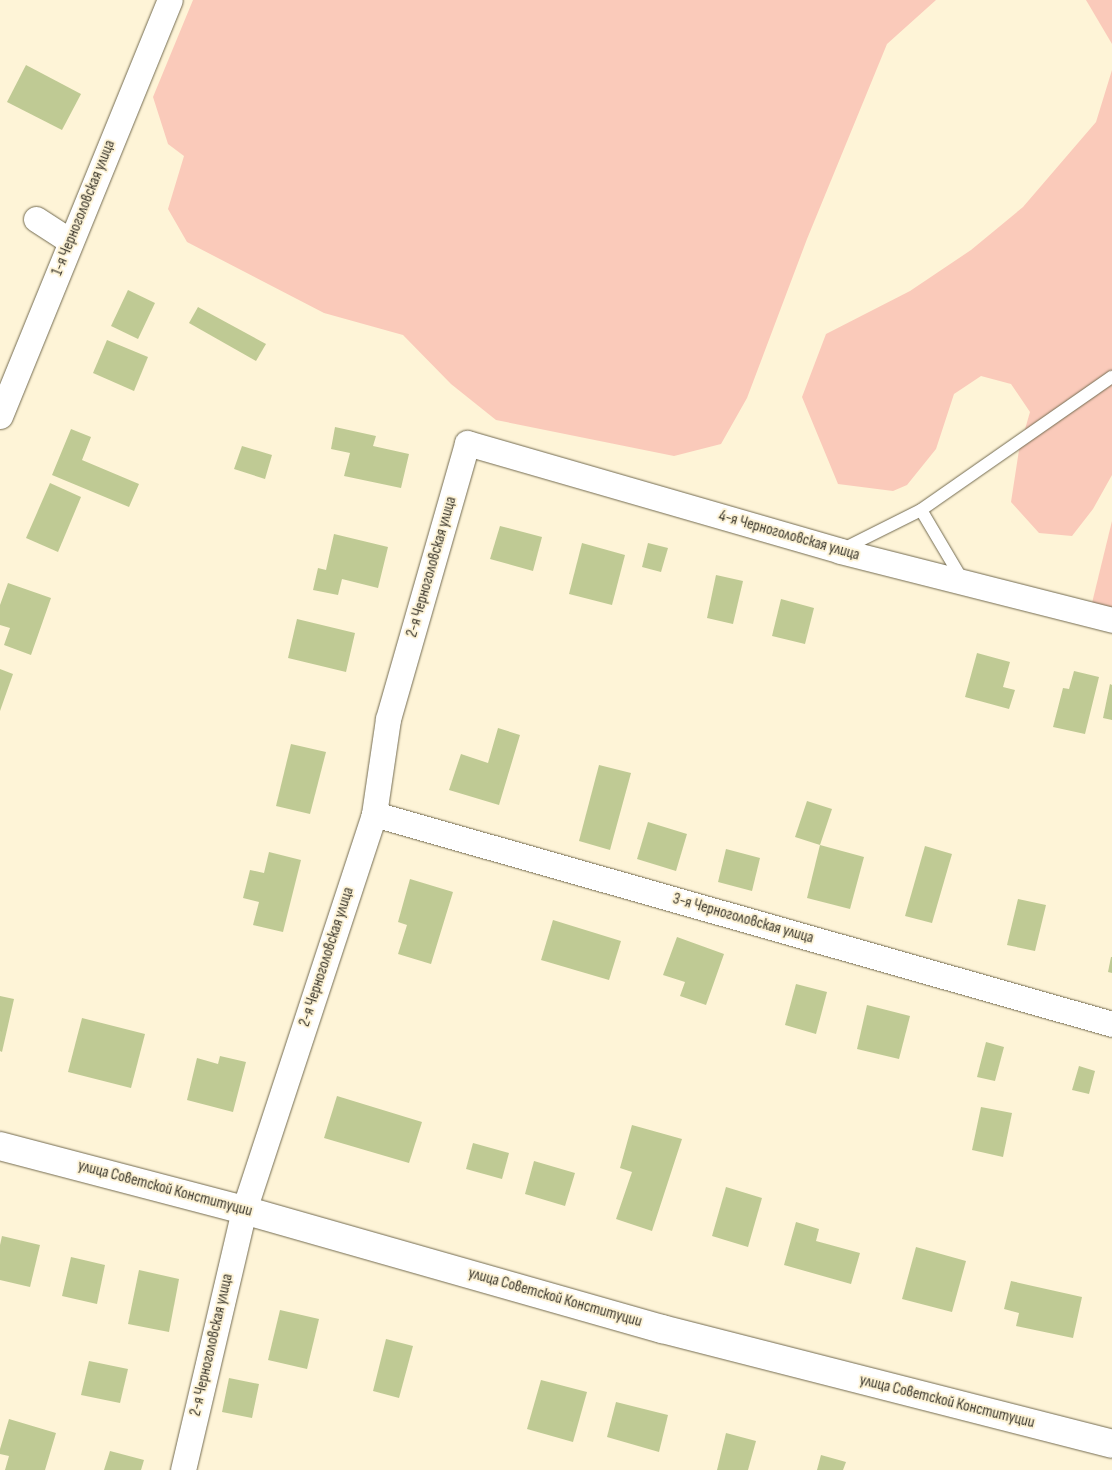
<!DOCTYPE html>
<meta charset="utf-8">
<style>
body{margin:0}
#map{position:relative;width:1112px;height:1470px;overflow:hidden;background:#fef4d7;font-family:"Sofia Sans Condensed",sans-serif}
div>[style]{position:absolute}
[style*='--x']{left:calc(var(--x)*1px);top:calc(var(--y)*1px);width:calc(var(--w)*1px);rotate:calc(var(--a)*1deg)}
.green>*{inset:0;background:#facaba}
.building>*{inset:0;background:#bfca94}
.roads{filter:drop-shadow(0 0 1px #736b51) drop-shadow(0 0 1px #736b51)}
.lane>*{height:12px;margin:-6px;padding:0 6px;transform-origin:6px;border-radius:6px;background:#fff}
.street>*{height:25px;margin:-12.5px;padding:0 12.5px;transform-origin:12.5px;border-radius:12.5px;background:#fff}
.secondary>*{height:28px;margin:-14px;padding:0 14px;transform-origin:14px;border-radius:14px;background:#fff}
span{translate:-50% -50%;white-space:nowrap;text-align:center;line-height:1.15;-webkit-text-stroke:4px #fef4d7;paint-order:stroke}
.street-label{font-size:16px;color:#3b372c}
</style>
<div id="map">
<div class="green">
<i style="clip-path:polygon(193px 0,936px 0,887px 44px,807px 239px,747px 398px,721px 444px,674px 456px,496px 420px,451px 384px,403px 335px,324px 313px,187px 242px,168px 209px,184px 156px,168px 144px,153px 97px)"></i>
<i style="clip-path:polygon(1086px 0,1112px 0,1112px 44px)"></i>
<i style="clip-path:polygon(1112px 70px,1112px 475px,1093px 509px,1072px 536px,1039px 533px,1011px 502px,1019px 450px,1030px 412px,1011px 384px,981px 376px,954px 394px,936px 449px,907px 485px,893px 491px,838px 484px,802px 397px,826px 334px,910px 291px,971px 250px,1023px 207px,1096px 122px)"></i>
<i style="clip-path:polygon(1112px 521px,1112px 608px,1092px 603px)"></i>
</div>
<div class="building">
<i style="clip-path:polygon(26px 65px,81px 94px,62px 130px,7px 102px)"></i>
<i style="clip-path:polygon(128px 290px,155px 303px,138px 339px,111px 326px)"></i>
<i style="clip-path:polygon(198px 307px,266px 344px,256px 361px,189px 323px)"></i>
<i style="clip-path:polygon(107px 340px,148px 357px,134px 391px,93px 373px)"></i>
<i style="clip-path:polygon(335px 427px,376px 436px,373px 446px,409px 454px,401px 488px,344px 476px,350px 453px,331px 449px)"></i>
<i style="clip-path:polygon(71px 429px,91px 437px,82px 460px,139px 484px,129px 507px,52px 475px)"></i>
<i style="clip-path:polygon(242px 446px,272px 455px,265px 479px,234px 469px)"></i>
<i style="clip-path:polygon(50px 483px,81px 497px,58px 552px,26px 538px)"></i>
<i style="clip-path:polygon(500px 526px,542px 537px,533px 571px,490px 559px)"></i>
<i style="clip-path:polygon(334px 534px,388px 547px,378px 588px,342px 579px,338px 595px,313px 590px,318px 568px,326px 570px)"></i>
<i style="clip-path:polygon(582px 543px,625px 555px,612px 605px,569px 594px)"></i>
<i style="clip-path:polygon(648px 543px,668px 548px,661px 572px,642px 567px)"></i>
<i style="clip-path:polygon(716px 575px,743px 581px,733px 624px,707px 618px)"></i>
<i style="clip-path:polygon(8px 583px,51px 598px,31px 655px,4px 645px,10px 628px,0 625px,0 605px)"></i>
<i style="clip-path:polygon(781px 599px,814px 608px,805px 644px,772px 636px)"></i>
<i style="clip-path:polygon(297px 619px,355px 633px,346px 672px,288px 658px)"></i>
<i style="clip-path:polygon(977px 653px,1010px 662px,1003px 687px,1015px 690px,1009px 709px,965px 697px)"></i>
<i style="clip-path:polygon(0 669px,13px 674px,0 711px)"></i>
<i style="clip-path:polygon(1074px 671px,1099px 677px,1085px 734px,1053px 727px,1063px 688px,1069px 689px)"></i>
<i style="clip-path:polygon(1110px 684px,1112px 685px,1112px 720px,1103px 718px)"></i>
<i style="clip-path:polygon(498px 728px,520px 735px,499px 805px,449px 790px,461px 754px,488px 763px)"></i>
<i style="clip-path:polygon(291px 744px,326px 752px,310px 814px,276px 806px)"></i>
<i style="clip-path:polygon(599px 765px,631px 773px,610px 850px,579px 841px)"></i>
<i style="clip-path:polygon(807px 801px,832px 809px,820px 845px,795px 837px)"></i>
<i style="clip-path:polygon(648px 822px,687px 834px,676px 871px,637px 859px)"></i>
<i style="clip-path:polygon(820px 845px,864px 857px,850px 909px,807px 898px)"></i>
<i style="clip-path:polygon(925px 846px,952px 854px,932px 923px,905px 916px)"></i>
<i style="clip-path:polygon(726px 849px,760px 858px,752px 891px,718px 882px)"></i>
<i style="clip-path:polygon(269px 852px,301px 860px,283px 932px,253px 925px,259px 902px,243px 898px,250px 870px,264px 873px)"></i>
<i style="clip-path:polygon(410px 879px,453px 892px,431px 964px,398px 954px,407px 925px,398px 922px)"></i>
<i style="clip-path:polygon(1018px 899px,1046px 905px,1035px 951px,1007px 945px)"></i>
<i style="clip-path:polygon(553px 920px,621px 941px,609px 980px,541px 960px)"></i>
<i style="clip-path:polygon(677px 937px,724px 954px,706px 1005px,680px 996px,685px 982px,663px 975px)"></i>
<i style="clip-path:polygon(1111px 957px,1112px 957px,1112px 973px,1108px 972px)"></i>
<i style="clip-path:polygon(796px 984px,827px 992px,816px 1034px,785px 1025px)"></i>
<i style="clip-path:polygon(0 996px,14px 999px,2px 1052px,0 1051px)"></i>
<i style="clip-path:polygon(867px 1005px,910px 1016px,899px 1059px,857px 1049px)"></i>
<i style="clip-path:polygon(82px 1018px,145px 1034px,131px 1088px,68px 1072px)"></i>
<i style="clip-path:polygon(986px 1042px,1004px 1047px,995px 1081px,977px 1077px)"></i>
<i style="clip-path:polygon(220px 1056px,246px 1062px,233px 1112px,187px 1100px,197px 1058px,218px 1064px)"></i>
<i style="clip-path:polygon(1079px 1066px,1095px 1071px,1089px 1094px,1072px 1090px)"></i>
<i style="clip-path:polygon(337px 1096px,422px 1122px,409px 1163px,324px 1138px)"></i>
<i style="clip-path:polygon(981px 1107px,1012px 1113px,1003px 1157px,972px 1150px)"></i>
<i style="clip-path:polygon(632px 1125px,682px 1139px,652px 1231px,616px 1219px,632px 1172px,620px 1168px)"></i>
<i style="clip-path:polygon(473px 1143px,509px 1153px,502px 1179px,466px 1169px)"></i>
<i style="clip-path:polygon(534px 1161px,575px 1173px,565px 1206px,525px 1194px)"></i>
<i style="clip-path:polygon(726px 1187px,762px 1198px,748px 1247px,712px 1236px)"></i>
<i style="clip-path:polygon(796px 1222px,819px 1229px,816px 1241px,860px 1253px,851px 1284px,784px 1265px)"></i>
<i style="clip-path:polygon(2px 1236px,40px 1245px,30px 1287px,0 1280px,0 1245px)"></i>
<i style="clip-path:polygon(916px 1247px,966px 1261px,952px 1312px,902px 1299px)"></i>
<i style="clip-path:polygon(71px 1257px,105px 1265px,97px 1304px,62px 1296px)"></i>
<i style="clip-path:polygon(139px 1270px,179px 1279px,169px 1332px,128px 1324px)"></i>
<i style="clip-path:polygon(1011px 1281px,1082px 1297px,1073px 1338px,1016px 1326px,1019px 1313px,1004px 1309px)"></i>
<i style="clip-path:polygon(280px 1310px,319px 1319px,307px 1369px,268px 1360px)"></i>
<i style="clip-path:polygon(386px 1339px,413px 1346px,399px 1398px,373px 1391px)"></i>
<i style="clip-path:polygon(89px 1361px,128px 1369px,120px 1403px,81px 1395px)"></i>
<i style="clip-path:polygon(229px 1378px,259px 1384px,252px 1418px,222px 1412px)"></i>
<i style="clip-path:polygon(541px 1380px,587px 1392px,573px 1442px,527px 1429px)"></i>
<i style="clip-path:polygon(616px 1402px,668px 1415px,659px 1452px,607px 1437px)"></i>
<i style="clip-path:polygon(9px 1419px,56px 1433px,45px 1470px,5px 1470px,9px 1456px,0 1454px,0 1449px)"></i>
<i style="clip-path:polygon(726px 1433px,756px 1441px,748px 1470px,717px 1470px)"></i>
<i style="clip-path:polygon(110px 1451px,144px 1460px,141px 1470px,104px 1470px)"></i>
<i style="clip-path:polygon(821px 1455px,846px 1462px,843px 1470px,817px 1470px)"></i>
</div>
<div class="roads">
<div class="lane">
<i style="--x:843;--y:549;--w:87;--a:-26.6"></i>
<i style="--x:963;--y:581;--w:82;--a:-120.6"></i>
<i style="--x:921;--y:510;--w:233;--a:-34.9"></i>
</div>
<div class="street">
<i style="--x:36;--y:219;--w:40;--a:32.9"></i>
<i style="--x:0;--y:416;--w:449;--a:-67.8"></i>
<i style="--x:374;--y:814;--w:767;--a:15.88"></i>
<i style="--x:183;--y:1470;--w:267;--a:-76.8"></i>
<i style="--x:244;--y:1210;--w:417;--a:-71.8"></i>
<i style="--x:374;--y:814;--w:96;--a:-81.6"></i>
<i style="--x:388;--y:719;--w:287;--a:-74"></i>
<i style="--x:467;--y:443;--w:388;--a:16.1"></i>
<i style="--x:840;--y:551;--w:281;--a:14.2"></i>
</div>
<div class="secondary">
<i style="--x:0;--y:1146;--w:252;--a:14.7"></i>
<i style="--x:244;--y:1210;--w:435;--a:15.9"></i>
<i style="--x:662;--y:1329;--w:464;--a:14.3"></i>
</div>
</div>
<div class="street-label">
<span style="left:84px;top:208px;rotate:-68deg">1-я Черноголовская улица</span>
<span style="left:789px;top:536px;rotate:16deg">4-я Черноголовская улица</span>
<span style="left:432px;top:567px;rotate:-74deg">2-я Черноголовская улица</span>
<span style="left:743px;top:919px;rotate:16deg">3-я Черноголовская улица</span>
<span style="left:327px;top:957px;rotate:-72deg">2-я Черноголовская улица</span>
<span style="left:165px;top:1189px;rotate:15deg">улица Советской Конституции</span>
<span style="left:555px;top:1298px;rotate:16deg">улица Советской Конституции</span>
<span style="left:212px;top:1345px;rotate:-77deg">2-я Черноголовская улица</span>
<span style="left:947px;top:1402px;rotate:14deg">улица Советской Конституции</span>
</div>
</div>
